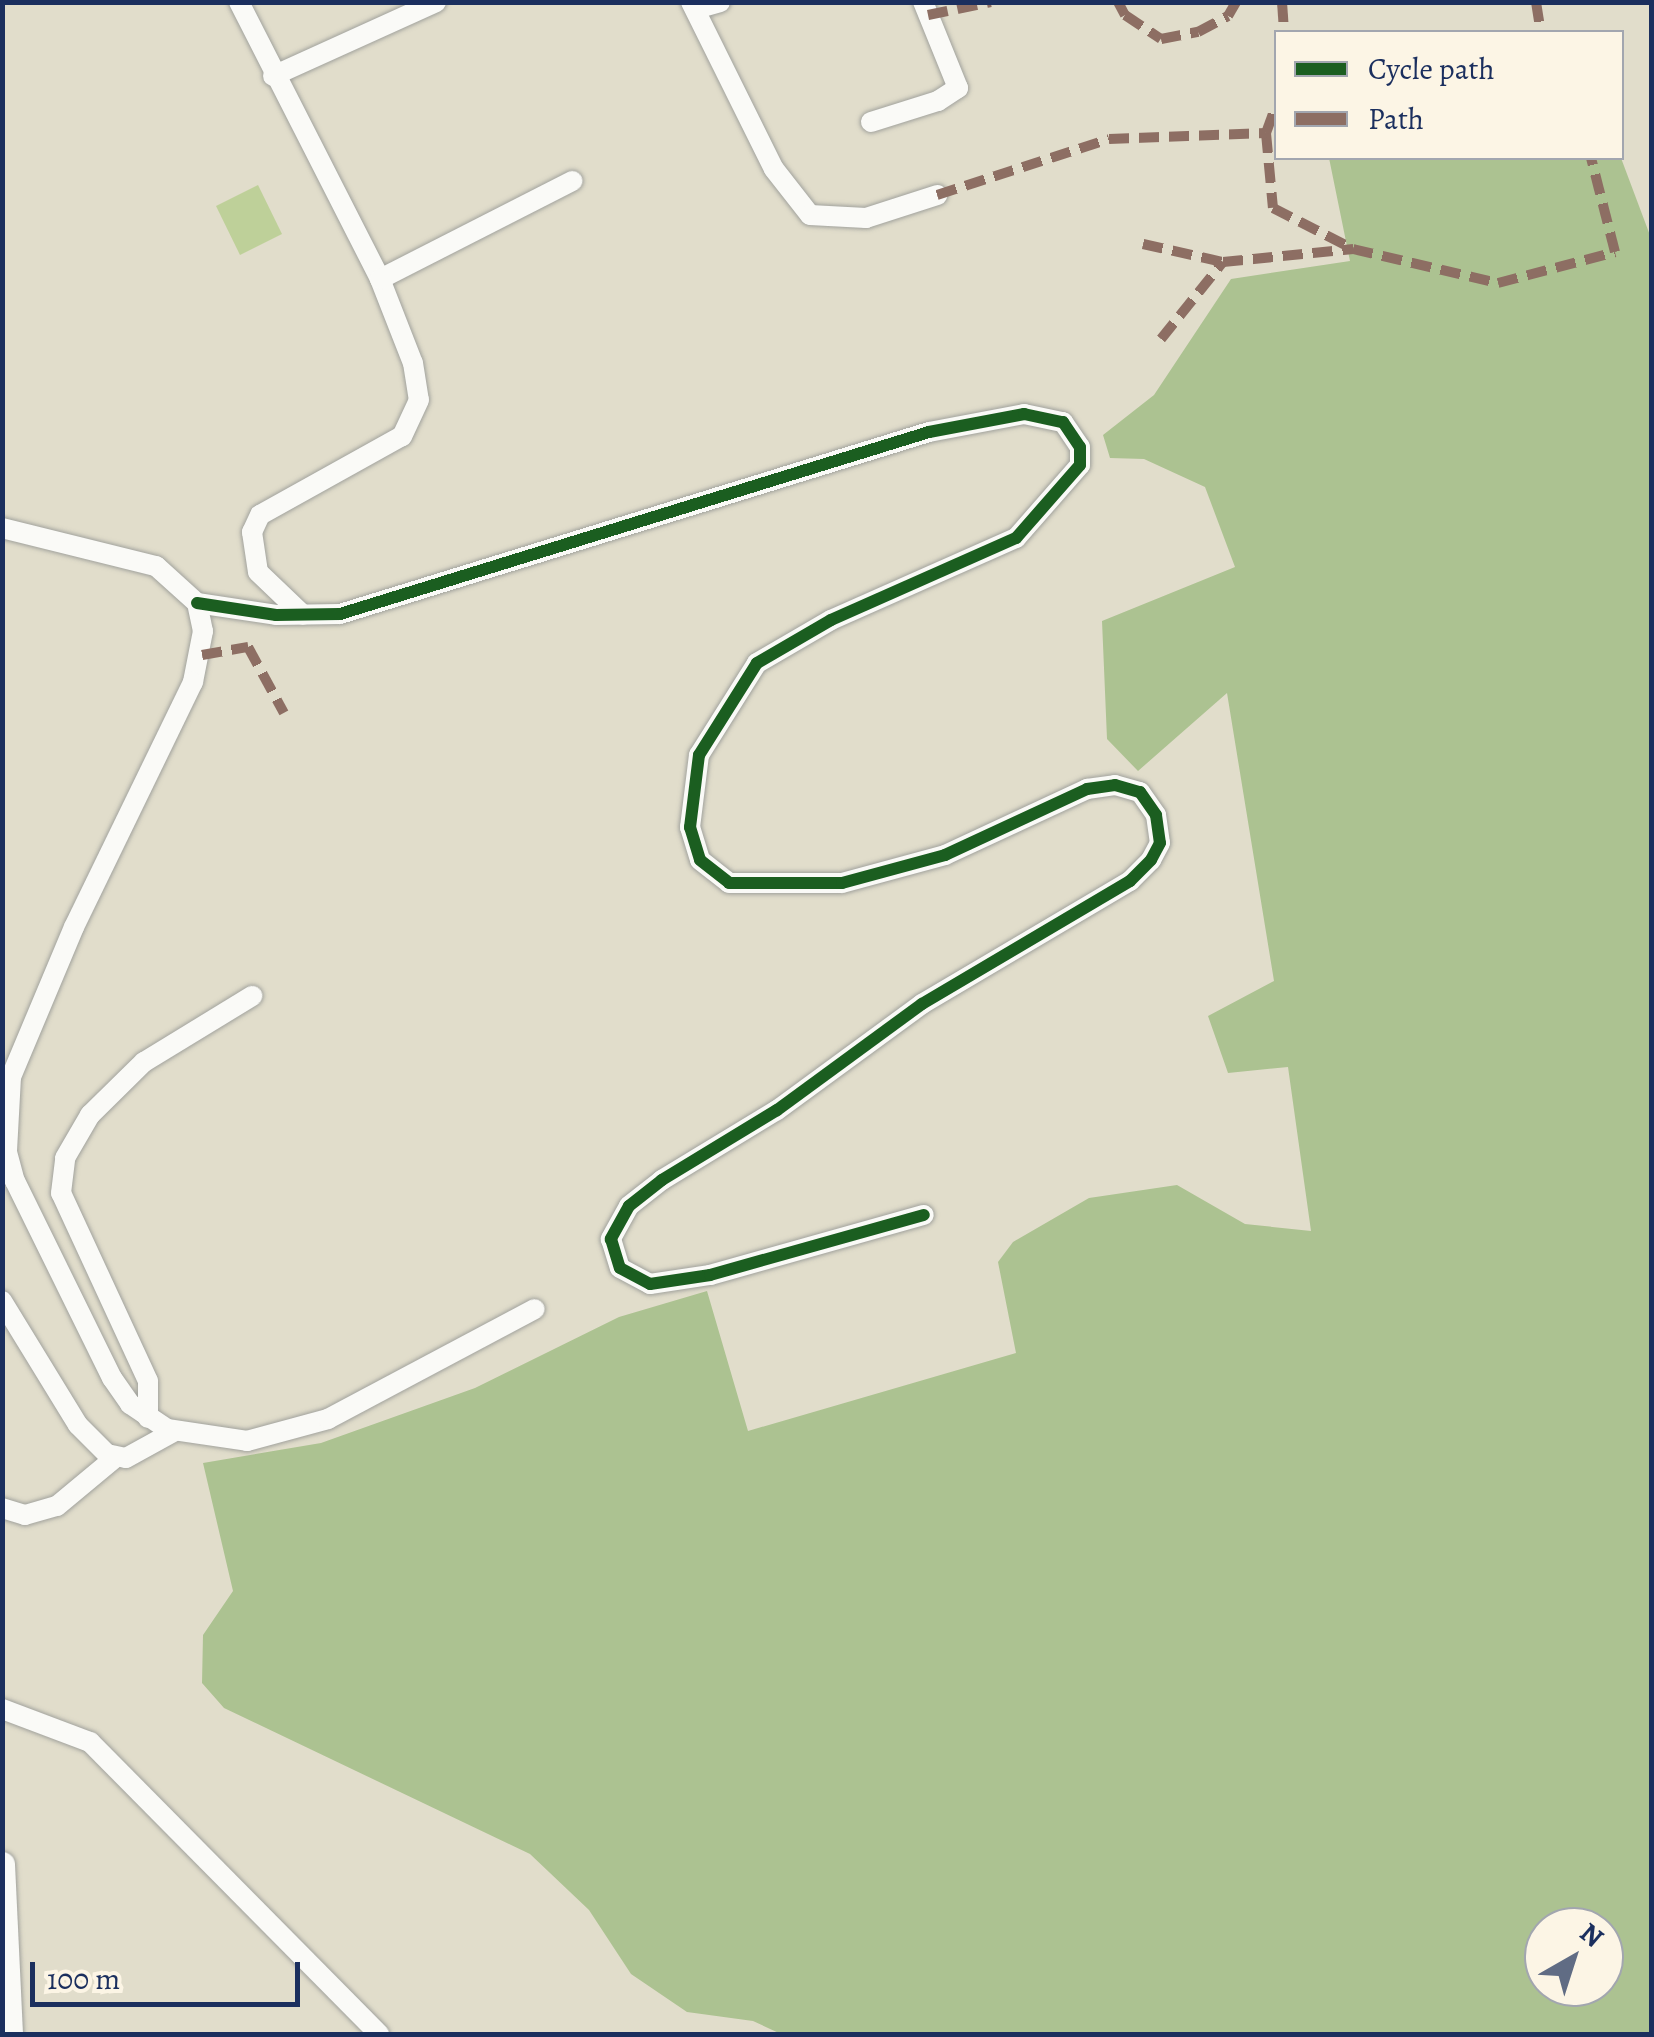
<!DOCTYPE html>
<style>
body{margin:0}
#map{position:relative;width:1654px;height:2037px;overflow:hidden;background:#e1ddcb;font-family:Alegreya,serif}
div>[style]{position:absolute}
[style*='--x']{left:calc(var(--x)*1px);top:calc(var(--y)*1px);width:calc(var(--w)*1px);rotate:calc(var(--a)*1deg)}
.green>*{inset:0;background:#bed099}
.forest>*{inset:0;background:#acc291}
.roads{filter:drop-shadow(0 0 2px #a1a29d) drop-shadow(0 0 2px #a1a29d)}
.minor>*{height:20px;margin:-10px;padding:0 10px;transform-origin:10px;border-radius:10px;background:#fafaf7}
.tertiary>*{height:25px;margin:-12.5px;padding:0 12.5px;transform-origin:12.5px;border-radius:12.5px;background:#fafaf7}
.quiet>*{height:10px;margin-top:-5px;transform-origin:0;background:repeating-linear-gradient(90deg,#8d6e63 0 20px,transparent 0 30px)}
.cycleway>*{height:12px;margin:-6px;padding:0 6px;transform-origin:6px;border-radius:6px;background:#1b5e20}
span{translate:-50% -50%;white-space:nowrap;text-align:center;line-height:1.15;-webkit-text-stroke:8px #fcf5e5;paint-order:stroke}
.frame{position:absolute;inset:0;border:5px solid #1b2f5e;pointer-events:none}
.legend{position:absolute;left:1274px;top:30px;width:350px;height:130px;box-sizing:border-box;background:#fcf5e5;border:2px solid #a2a6af;margin:0;padding:12px 18px;list-style:none;font-size:30px;color:#1b2f5e}
.legend li{display:flex;align-items:center;gap:20px;height:50px}
.legend b{width:50px;border:2px solid #a2a6af}
.north{position:absolute;left:1524px;top:1907px;width:100px;height:100px;box-sizing:border-box;background:#fcf5e5;border:2px solid #a2a6af;border-radius:50%;rotate:39deg;font-size:28px;font-weight:700;line-height:40px;text-align:center;color:#1b2f5e}
.north::after{content:'';display:block;margin:auto;width:35px;height:45px;background:#606c84;clip-path:polygon(50% 0,100% 100%,50% 72%,0 100%)}
.scale{position:absolute;left:30px;top:1962px;width:270px;height:45px;box-sizing:border-box;border:5px solid #1b2f5e;border-top:0;padding-left:12px;font-size:30px;line-height:35px;white-space:nowrap;color:#1b2f5e;-webkit-text-stroke:8px #fcf5e5;paint-order:stroke}
</style>
<div id="map">
<div class="green">
<i style="clip-path:polygon(258px 185px,282px 234px,240px 255px,216px 206px)"></i>
</div>
<div class="forest">
<i style="clip-path:polygon(evenodd,1329px 158px,1621px 158px,1651px 238px,1651px 2034px,781px 2034px,753px 2021px,687px 2012px,631px 1974px,589px 1910px,530px 1854px,224px 1708px,202px 1683px,203px 1635px,233px 1591px,203px 1463px,321px 1443px,475px 1388px,619px 1317px,707px 1291px,748px 1431px,1016px 1353px,998px 1262px,1013px 1242px,1089px 1198px,1177px 1185px,1245px 1224px,1311px 1231px,1288px 1067px,1228px 1073px,1208px 1016px,1274px 981px,1227px 693px,1138px 771px,1107px 739px,1102px 621px,1235px 567px,1205px 487px,1144px 459px,1110px 458px,1103px 435px,1154px 395px,1231px 279px,1350px 261px,1329px 158px,1544px 1927px,1604px 1927px,1604px 1987px,1544px 1987px,1544px 1927px)"></i>
</div>
<div class="roads">
<div class="minor">
<i style="--x:239;--y:2;--w:311;--a:63"></i>
<i style="--x:380;--y:279;--w:90;--a:68.6"></i>
<i style="--x:413;--y:363;--w:37;--a:81"></i>
<i style="--x:419;--y:400;--w:40;--a:115"></i>
<i style="--x:402;--y:436;--w:162;--a:150.9"></i>
<i style="--x:260;--y:515;--w:19;--a:115"></i>
<i style="--x:252;--y:532;--w:40;--a:81.5"></i>
<i style="--x:258;--y:572;--w:62;--a:43.7"></i>
<i style="--x:691;--y:2;--w:186;--a:63.6"></i>
<i style="--x:774;--y:169;--w:58;--a:52"></i>
<i style="--x:810;--y:215;--w:56;--a:3.1"></i>
<i style="--x:866;--y:218;--w:75;--a:-17.9"></i>
<i style="--x:696;--y:9;--w:25;--a:-16"></i>
<i style="--x:273;--y:76;--w:179;--a:-24.4"></i>
<i style="--x:871;--y:122;--w:70;--a:-17.4"></i>
<i style="--x:938;--y:101;--w:24;--a:-33"></i>
<i style="--x:958;--y:88;--w:93;--a:-112.1"></i>
<i style="--x:380;--y:279;--w:216;--a:-27"></i>
<i style="--x:2;--y:528;--w:159;--a:13.9"></i>
<i style="--x:156;--y:566;--w:55;--a:42.1"></i>
<i style="--x:197;--y:603;--w:29;--a:78"></i>
<i style="--x:203;--y:631;--w:52;--a:101.1"></i>
<i style="--x:193;--y:682;--w:272;--a:115.9"></i>
<i style="--x:74;--y:927;--w:163;--a:112.8"></i>
<i style="--x:11;--y:1077;--w:75;--a:93.1"></i>
<i style="--x:7;--y:1152;--w:30;--a:75"></i>
<i style="--x:15;--y:1181;--w:220;--a:63.8"></i>
<i style="--x:112;--y:1378;--w:32;--a:55"></i>
<i style="--x:130;--y:1404;--w:45;--a:34"></i>
<i style="--x:167;--y:1429;--w:81;--a:8.5"></i>
<i style="--x:247;--y:1441;--w:84;--a:-15.2"></i>
<i style="--x:328;--y:1419;--w:234;--a:-28"></i>
<i style="--x:197;--y:603;--w:80;--a:8.6"></i>
<i style="--x:276;--y:615;--w:64;--a:-0.9"></i>
<i style="--x:340;--y:614;--w:616;--a:-17.17"></i>
<i style="--x:929;--y:432;--w:97;--a:-10.7"></i>
<i style="--x:1024;--y:414;--w:40;--a:12"></i>
<i style="--x:1063;--y:422;--w:30;--a:56"></i>
<i style="--x:1080;--y:447;--w:18;--a:90"></i>
<i style="--x:1080;--y:465;--w:97;--a:131.2"></i>
<i style="--x:1016;--y:538;--w:202;--a:156.1"></i>
<i style="--x:831;--y:620;--w:86;--a:149.8"></i>
<i style="--x:757;--y:663;--w:109;--a:122.2"></i>
<i style="--x:699;--y:755;--w:73;--a:97.1"></i>
<i style="--x:690;--y:827;--w:34;--a:73"></i>
<i style="--x:700;--y:860;--w:37;--a:38"></i>
<i style="--x:729;--y:883;--w:113;--a:0"></i>
<i style="--x:842;--y:883;--w:107;--a:-15.2"></i>
<i style="--x:945;--y:855;--w:157;--a:-24.9"></i>
<i style="--x:1087;--y:789;--w:28;--a:-8"></i>
<i style="--x:1115;--y:785;--w:26;--a:16"></i>
<i style="--x:1140;--y:792;--w:28;--a:55"></i>
<i style="--x:1156;--y:815;--w:28;--a:82"></i>
<i style="--x:1160;--y:843;--w:19;--a:118"></i>
<i style="--x:1151;--y:860;--w:30;--a:135"></i>
<i style="--x:1130;--y:881;--w:242;--a:149.4"></i>
<i style="--x:922;--y:1004;--w:180;--a:143.8"></i>
<i style="--x:777;--y:1110;--w:135;--a:148.7"></i>
<i style="--x:662;--y:1180;--w:42;--a:141.8"></i>
<i style="--x:629;--y:1206;--w:38;--a:119"></i>
<i style="--x:611;--y:1239;--w:30;--a:73"></i>
<i style="--x:620;--y:1268;--w:34;--a:28"></i>
<i style="--x:650;--y:1284;--w:61;--a:-8.5"></i>
<i style="--x:710;--y:1275;--w:222;--a:-15.7"></i>
<i style="--x:2;--y:1301;--w:145;--a:58.5"></i>
<i style="--x:78;--y:1425;--w:41;--a:45"></i>
<i style="--x:107;--y:1454;--w:19;--a:12"></i>
<i style="--x:126;--y:1458;--w:56;--a:-28.9"></i>
<i style="--x:148;--y:1418;--w:37;--a:-90"></i>
<i style="--x:148;--y:1381;--w:207;--a:-114.8"></i>
<i style="--x:61;--y:1193;--w:35;--a:-83"></i>
<i style="--x:65;--y:1158;--w:50;--a:-59.8"></i>
<i style="--x:90;--y:1115;--w:76;--a:-44.5"></i>
<i style="--x:144;--y:1062;--w:127;--a:-31.4"></i>
<i style="--x:2;--y:1508;--w:24;--a:17"></i>
<i style="--x:25;--y:1515;--w:33;--a:-16"></i>
<i style="--x:57;--y:1506;--w:77;--a:-39.7"></i>
<i style="--x:2;--y:1709;--w:94;--a:20.6"></i>
<i style="--x:90;--y:1742;--w:411;--a:45.3"></i>
</div>
<div class="tertiary">
<i style="--x:2;--y:1864;--w:170;--a:87.3"></i>
</div>
</div>
<div class="quiet">
<i style="--x:1118;--y:2;--w:15;--a:62"></i>
<i style="--x:1125;--y:15;--w:43;--a:33.7"></i>
<i style="--x:1161;--y:39;--w:38;--a:-11"></i>
<i style="--x:1198;--y:32;--w:34;--a:-28"></i>
<i style="--x:1228;--y:16;--w:16;--a:-60"></i>
<i style="--x:1282;--y:2;--w:30;--a:86"></i>
<i style="--x:1536;--y:2;--w:30;--a:81"></i>
<i style="--x:928;--y:15;--w:64;--a:-11.7"></i>
<i style="--x:1266;--y:133;--w:75;--a:84.7"></i>
<i style="--x:1273;--y:208;--w:90;--a:27.1"></i>
<i style="--x:1353;--y:249;--w:149;--a:13.2"></i>
<i style="--x:1498;--y:283;--w:121;--a:-14.8"></i>
<i style="--x:1615;--y:252;--w:97;--a:-104.3"></i>
<i style="--x:937;--y:195;--w:181;--a:-18"></i>
<i style="--x:1109;--y:139;--w:157;--a:-2.2"></i>
<i style="--x:1266;--y:133;--w:29;--a:-70"></i>
<i style="--x:1143;--y:244;--w:82;--a:12.7"></i>
<i style="--x:1223;--y:262;--w:131;--a:-5.7"></i>
<i style="--x:1161;--y:339;--w:99;--a:-51.2"></i>
<i style="--x:202;--y:655;--w:47;--a:-9.9"></i>
<i style="--x:248;--y:647;--w:75;--a:61.4"></i>
</div>
<div class="cycleway">
<i style="--x:197;--y:603;--w:80;--a:8.6"></i>
<i style="--x:276;--y:615;--w:64;--a:-0.9"></i>
<i style="--x:340;--y:614;--w:616;--a:-17.17"></i>
<i style="--x:929;--y:432;--w:97;--a:-10.7"></i>
<i style="--x:1024;--y:414;--w:40;--a:12"></i>
<i style="--x:1063;--y:422;--w:30;--a:56"></i>
<i style="--x:1080;--y:447;--w:18;--a:90"></i>
<i style="--x:1080;--y:465;--w:97;--a:131.2"></i>
<i style="--x:1016;--y:538;--w:202;--a:156.1"></i>
<i style="--x:831;--y:620;--w:86;--a:149.8"></i>
<i style="--x:757;--y:663;--w:109;--a:122.2"></i>
<i style="--x:699;--y:755;--w:73;--a:97.1"></i>
<i style="--x:690;--y:827;--w:34;--a:73"></i>
<i style="--x:700;--y:860;--w:37;--a:38"></i>
<i style="--x:729;--y:883;--w:113;--a:0"></i>
<i style="--x:842;--y:883;--w:107;--a:-15.2"></i>
<i style="--x:945;--y:855;--w:157;--a:-24.9"></i>
<i style="--x:1087;--y:789;--w:28;--a:-8"></i>
<i style="--x:1115;--y:785;--w:26;--a:16"></i>
<i style="--x:1140;--y:792;--w:28;--a:55"></i>
<i style="--x:1156;--y:815;--w:28;--a:82"></i>
<i style="--x:1160;--y:843;--w:19;--a:118"></i>
<i style="--x:1151;--y:860;--w:30;--a:135"></i>
<i style="--x:1130;--y:881;--w:242;--a:149.4"></i>
<i style="--x:922;--y:1004;--w:180;--a:143.8"></i>
<i style="--x:777;--y:1110;--w:135;--a:148.7"></i>
<i style="--x:662;--y:1180;--w:42;--a:141.8"></i>
<i style="--x:629;--y:1206;--w:38;--a:119"></i>
<i style="--x:611;--y:1239;--w:30;--a:73"></i>
<i style="--x:620;--y:1268;--w:34;--a:28"></i>
<i style="--x:650;--y:1284;--w:61;--a:-8.5"></i>
<i style="--x:710;--y:1275;--w:222;--a:-15.7"></i>
</div>
<div class="frame"></div>
<ul class="legend">
<li><b style="height:12px;background:#1b5e20"></b>Cycle path</li>
<li><b style="height:12px;background:#8d6e63"></b>Path</li>
</ul>
<div class="north">N</div>
<div class="scale">100 m</div>
</div>
